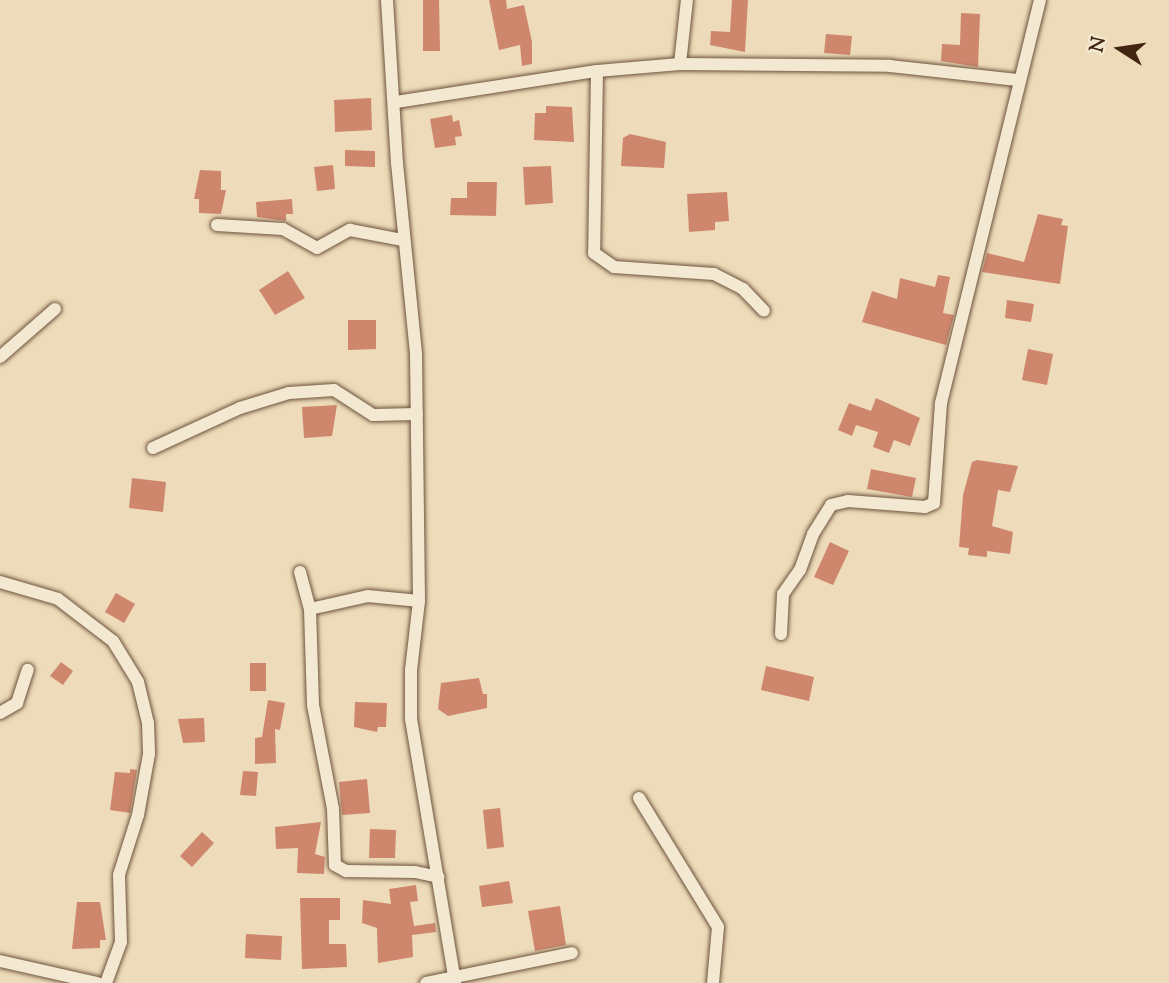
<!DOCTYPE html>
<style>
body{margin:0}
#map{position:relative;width:1169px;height:983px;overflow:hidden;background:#eddbb9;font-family:"Sorts Mill Goudy",serif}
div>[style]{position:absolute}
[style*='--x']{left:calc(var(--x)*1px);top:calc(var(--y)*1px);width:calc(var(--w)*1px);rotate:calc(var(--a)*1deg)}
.building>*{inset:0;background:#ce876d}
.roads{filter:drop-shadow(0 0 2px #6e533c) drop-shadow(0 0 2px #6e533c)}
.street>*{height:12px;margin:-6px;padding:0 6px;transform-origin:6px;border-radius:6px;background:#f3e8d2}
span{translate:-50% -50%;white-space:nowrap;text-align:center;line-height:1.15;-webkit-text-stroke:7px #f3e8d2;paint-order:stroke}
.north{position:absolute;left:1085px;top:14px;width:70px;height:70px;-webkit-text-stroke:5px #f3e8d2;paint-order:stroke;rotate:282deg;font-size:19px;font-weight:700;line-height:28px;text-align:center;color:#432612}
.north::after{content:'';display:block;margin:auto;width:24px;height:32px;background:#432612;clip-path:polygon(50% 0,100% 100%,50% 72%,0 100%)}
</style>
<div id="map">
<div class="building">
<i style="clip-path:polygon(423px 0,439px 0,440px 51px,423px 51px)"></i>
<i style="clip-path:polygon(489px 0,506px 0,507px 9px,524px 5px,532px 42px,532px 64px,522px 66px,520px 45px,499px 50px)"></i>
<i style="clip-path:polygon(732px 0,748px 0,745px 52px,710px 45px,711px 31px,730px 32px)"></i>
<i style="clip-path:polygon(961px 13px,980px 14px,978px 67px,941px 61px,942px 44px,960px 45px)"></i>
<i style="clip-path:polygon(826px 34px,852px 36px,850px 55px,824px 53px)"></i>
<i style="clip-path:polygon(371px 98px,372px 130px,335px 132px,334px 100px)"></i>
<i style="clip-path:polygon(546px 106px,572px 107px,574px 142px,534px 140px,535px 113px,546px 113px)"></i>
<i style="clip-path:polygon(452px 115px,453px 122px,459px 120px,462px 136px,455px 137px,456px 145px,435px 148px,430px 119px)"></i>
<i style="clip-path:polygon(630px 134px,666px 142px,664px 168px,621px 166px,623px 138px)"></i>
<i style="clip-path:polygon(345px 150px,375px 151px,375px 167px,345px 166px)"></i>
<i style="clip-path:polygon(333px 165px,335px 189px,317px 191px,314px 167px)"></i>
<i style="clip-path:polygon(551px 166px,553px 203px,525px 205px,523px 167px)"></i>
<i style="clip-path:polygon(200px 170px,221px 171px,221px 190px,226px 190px,221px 214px,199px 213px,199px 199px,194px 199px)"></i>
<i style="clip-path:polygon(467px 182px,497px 182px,496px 216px,450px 215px,451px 198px,467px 198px)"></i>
<i style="clip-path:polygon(727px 192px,729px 221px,715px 222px,715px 230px,689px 232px,687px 194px)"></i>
<i style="clip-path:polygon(292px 199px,293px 214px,286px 214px,286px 221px,257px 217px,256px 202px)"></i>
<i style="clip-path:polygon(1038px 214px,1063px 219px,1061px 225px,1068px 226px,1060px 284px,982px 272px,987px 253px,1024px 262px)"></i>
<i style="clip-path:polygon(288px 271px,305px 298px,275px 315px,259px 290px)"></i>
<i style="clip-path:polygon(938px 275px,950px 277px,943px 313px,954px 315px,946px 345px,862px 322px,872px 291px,897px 299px,900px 278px,935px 287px)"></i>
<i style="clip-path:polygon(1007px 300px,1034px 304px,1031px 322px,1005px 318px)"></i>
<i style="clip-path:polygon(348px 320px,376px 320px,376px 349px,348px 350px)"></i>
<i style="clip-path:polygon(1028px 349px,1053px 354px,1047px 385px,1022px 380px)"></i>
<i style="clip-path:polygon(876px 398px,920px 418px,910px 446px,894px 440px,889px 453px,873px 447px,878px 432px,856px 425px,852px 436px,838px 430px,849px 403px,871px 411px)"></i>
<i style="clip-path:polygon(337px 405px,332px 436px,304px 438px,302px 407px)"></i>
<i style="clip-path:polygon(977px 460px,1018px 466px,1010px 492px,998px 490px,992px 526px,1013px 532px,1010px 554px,987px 551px,987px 557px,968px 555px,969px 548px,959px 547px,963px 495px,972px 462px)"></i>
<i style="clip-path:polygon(871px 469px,916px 478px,912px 497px,867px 489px)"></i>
<i style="clip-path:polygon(132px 478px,166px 482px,163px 512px,129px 508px)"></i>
<i style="clip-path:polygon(830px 542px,849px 551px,833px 585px,814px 577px)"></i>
<i style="clip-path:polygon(116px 593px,135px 604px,124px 623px,105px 612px)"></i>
<i style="clip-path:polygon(61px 662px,73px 671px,63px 685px,50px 676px)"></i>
<i style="clip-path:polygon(250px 663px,266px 663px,266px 691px,250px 691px)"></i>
<i style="clip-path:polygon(766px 666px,814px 677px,809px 701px,761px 690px)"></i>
<i style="clip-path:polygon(479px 678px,483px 694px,487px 694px,487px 708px,448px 716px,438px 709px,441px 683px)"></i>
<i style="clip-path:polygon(268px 700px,285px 703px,280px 730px,275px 729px,276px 763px,255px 764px,255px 738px,262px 737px)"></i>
<i style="clip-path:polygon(355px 702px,387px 703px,386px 727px,378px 727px,377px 732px,354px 727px)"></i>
<i style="clip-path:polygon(204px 718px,205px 742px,183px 743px,178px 719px)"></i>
<i style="clip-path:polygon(130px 769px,137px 770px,130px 813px,110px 810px,115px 772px,130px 773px)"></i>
<i style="clip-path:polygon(243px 771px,258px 772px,256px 796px,240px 795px)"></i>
<i style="clip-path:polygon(367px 779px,370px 813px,342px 815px,339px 782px)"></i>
<i style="clip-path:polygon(500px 808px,504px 847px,487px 849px,483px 810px)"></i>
<i style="clip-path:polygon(321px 822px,315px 854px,325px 857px,324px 874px,297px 873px,298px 848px,276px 849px,275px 827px)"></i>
<i style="clip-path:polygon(370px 829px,396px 830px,395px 858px,369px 858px)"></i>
<i style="clip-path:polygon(202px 832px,214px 843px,192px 867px,180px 856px)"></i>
<i style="clip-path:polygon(509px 881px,513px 903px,482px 907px,479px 886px)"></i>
<i style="clip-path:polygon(416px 885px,418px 901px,410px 902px,414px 926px,435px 923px,436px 932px,412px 935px,413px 957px,378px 963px,377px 928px,362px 923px,363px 900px,391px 904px,389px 889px)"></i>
<i style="clip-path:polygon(300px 898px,340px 898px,340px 920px,329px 920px,329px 944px,346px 944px,347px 967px,302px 969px)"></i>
<i style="clip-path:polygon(77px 902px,100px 902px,106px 940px,100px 940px,100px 948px,72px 949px)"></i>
<i style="clip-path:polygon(560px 906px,566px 945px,535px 951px,528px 911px)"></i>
<i style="clip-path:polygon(246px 934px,282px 936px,281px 960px,245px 958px)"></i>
</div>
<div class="roads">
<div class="street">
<i style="--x:387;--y:0;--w:163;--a:86.5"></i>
<i style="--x:397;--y:163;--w:192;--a:84.3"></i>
<i style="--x:416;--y:354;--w:247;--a:89.3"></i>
<i style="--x:419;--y:601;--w:69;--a:96.6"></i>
<i style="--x:411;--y:670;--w:49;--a:90"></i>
<i style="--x:411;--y:719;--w:268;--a:80.5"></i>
<i style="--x:680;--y:64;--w:64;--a:-83.8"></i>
<i style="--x:597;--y:71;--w:182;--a:90.9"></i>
<i style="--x:594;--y:253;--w:24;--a:35"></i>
<i style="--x:614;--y:267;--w:100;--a:4"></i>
<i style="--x:714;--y:274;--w:33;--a:27"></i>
<i style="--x:743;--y:289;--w:30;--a:46"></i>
<i style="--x:396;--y:102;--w:203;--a:-8.8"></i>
<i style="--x:597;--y:71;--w:83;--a:-4.8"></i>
<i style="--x:680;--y:64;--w:210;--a:0.5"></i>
<i style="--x:890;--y:66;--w:128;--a:6.3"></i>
<i style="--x:217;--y:225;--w:66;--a:3.5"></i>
<i style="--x:283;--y:229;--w:39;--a:29"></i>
<i style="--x:317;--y:248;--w:38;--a:-29"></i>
<i style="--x:350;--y:230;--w:54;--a:10.7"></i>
<i style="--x:0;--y:357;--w:73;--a:-41.1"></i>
<i style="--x:153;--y:448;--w:96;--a:-24.7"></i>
<i style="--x:240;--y:408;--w:51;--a:-17"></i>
<i style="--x:289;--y:393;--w:45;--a:-3.8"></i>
<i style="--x:334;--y:390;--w:46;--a:32.7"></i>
<i style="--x:373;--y:415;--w:44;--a:-1.3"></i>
<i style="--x:300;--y:572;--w:38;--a:75"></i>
<i style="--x:310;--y:609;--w:96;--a:88.2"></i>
<i style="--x:313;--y:705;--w:106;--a:79.1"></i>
<i style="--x:333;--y:809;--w:56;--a:88"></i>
<i style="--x:335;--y:865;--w:13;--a:29"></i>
<i style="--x:346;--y:871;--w:69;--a:0.8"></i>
<i style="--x:415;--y:872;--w:24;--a:12"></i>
<i style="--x:0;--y:582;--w:60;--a:16.3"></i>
<i style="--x:58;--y:599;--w:69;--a:37.4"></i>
<i style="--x:113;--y:641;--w:48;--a:58.6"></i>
<i style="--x:138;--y:682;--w:42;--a:76.3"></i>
<i style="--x:148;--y:723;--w:31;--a:88"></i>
<i style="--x:149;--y:754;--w:62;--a:100.2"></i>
<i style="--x:138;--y:815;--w:63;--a:107.6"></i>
<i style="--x:119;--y:875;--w:67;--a:88.3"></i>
<i style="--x:121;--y:942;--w:44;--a:110.1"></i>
<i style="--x:310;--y:609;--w:59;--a:-12.6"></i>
<i style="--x:368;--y:596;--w:51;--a:5.6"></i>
<i style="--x:781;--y:634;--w:40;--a:-87.1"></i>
<i style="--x:783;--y:594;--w:29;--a:-55"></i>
<i style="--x:800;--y:570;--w:38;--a:-70"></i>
<i style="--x:813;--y:534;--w:34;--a:-58"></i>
<i style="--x:831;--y:505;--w:17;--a:-13"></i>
<i style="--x:848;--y:501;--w:77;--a:4.5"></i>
<i style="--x:925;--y:507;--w:10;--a:-24"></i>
<i style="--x:934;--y:503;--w:100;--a:-86"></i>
<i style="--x:941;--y:403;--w:415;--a:-76.2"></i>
<i style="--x:0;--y:713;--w:20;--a:-30"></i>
<i style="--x:17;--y:703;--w:35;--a:-72"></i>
<i style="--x:639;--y:798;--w:151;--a:58.5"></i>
<i style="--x:718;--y:927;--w:56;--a:95.1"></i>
<i style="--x:0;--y:961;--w:100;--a:12.7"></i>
<i style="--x:426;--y:983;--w:149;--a:-11.6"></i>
</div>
</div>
<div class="north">N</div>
</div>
